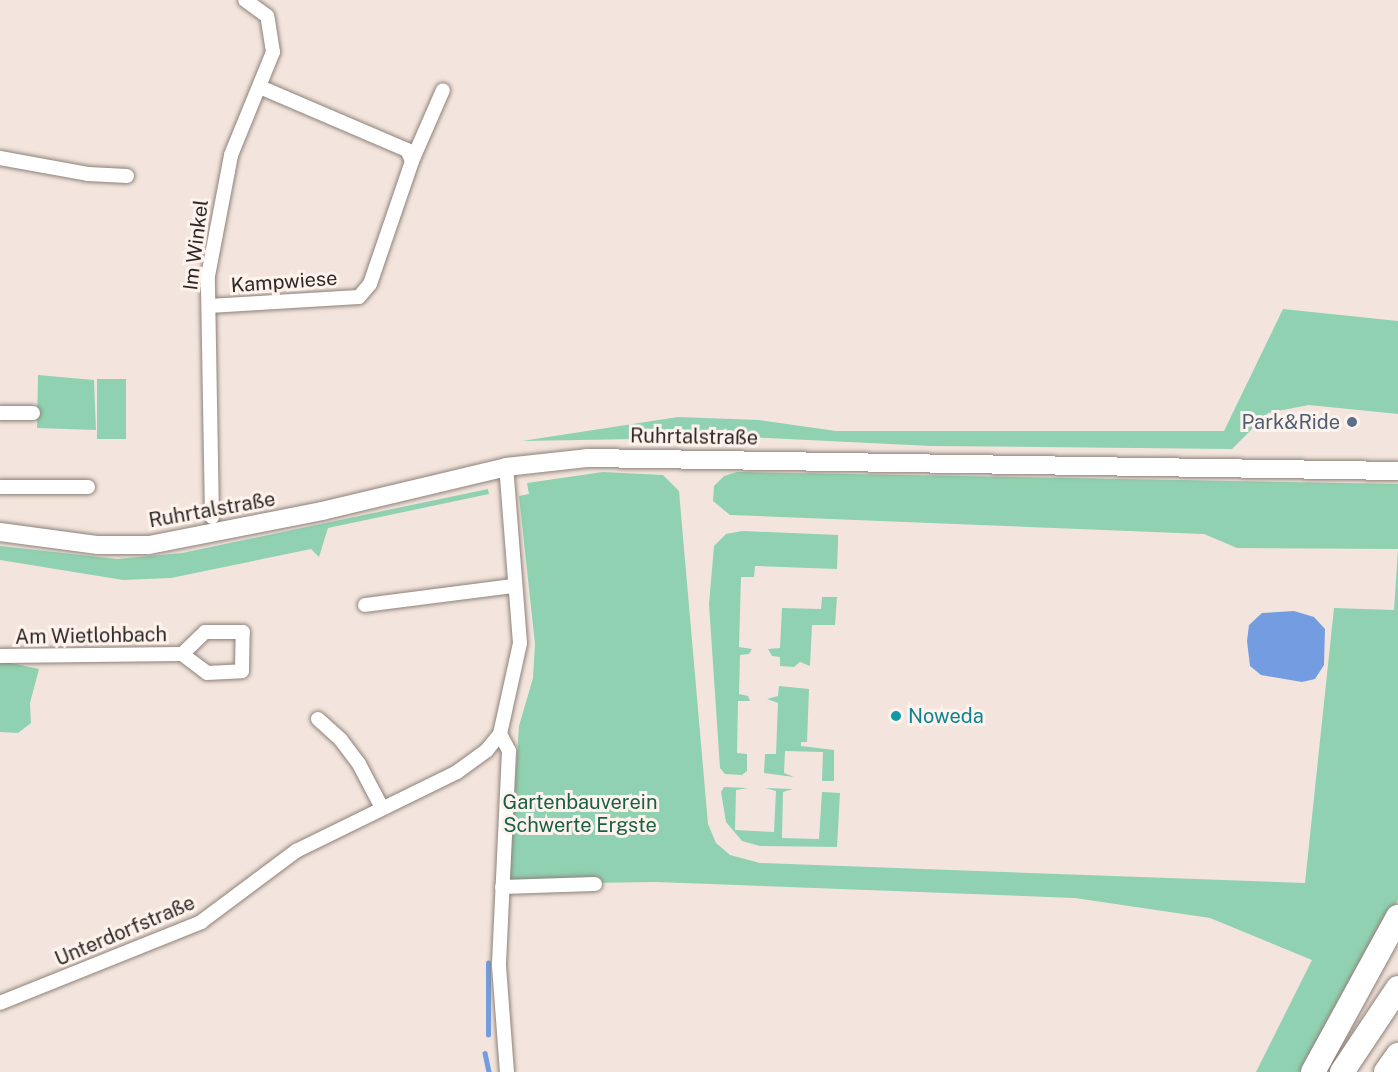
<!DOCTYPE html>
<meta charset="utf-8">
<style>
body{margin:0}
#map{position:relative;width:1398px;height:1072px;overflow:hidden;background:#f3e5dd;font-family:"Public Sans",sans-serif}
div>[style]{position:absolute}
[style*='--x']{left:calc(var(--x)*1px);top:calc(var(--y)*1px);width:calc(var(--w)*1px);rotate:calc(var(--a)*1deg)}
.green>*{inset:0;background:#90d1b1}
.water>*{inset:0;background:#739de0}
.stream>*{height:4.5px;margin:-2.25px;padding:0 2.25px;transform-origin:2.25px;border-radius:2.25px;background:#739de0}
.roads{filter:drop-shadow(0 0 2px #8d8179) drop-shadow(0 0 2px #8d8179)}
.minor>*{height:14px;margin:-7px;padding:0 7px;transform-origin:7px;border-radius:7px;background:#fff}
.secondary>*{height:18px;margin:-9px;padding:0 9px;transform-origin:9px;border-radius:9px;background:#fff}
.motorway>*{height:24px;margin:-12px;padding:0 12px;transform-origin:12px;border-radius:12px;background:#fff}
.dots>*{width:16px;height:16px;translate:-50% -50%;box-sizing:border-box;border:3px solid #fef3ec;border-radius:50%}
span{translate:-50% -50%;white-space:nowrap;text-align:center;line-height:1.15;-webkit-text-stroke:6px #fef3ec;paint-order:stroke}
.street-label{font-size:20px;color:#2e2926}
.service-label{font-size:20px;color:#4e5e75}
.right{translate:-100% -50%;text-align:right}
.culture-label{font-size:20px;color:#0d838f}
.left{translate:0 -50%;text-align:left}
.park-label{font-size:20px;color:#185f43}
</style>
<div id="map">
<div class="green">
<i style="clip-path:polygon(1283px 309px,1398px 321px,1398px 414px,1309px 405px,1268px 413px,1232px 449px,931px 446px,748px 437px,522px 441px,678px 417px,759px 420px,836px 431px,1224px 431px)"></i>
<i style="clip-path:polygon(38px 375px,94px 380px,96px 430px,37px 428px)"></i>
<i style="clip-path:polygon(97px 379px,126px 379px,126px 439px,97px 439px)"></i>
<i style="clip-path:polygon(603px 472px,663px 475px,679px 491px,708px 824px,716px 843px,730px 855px,760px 863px,1305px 883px,1334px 608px,1394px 610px,1398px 549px,1237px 548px,1204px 534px,730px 515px,713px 501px,714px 486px,724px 476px,737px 472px,1398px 484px,1398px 900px,1301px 1072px,1256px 1072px,1312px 960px,1210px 918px,1075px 898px,656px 882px,516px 884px,509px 879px,519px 726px,533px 678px,535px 644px,519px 496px,529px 494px,527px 483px)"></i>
<i style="clip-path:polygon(488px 489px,489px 494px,328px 528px,319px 557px,311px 549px,171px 578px,123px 580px,0 560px,0 546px,117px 559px,182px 553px)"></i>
<i style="clip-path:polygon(742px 531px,838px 535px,838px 542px,837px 569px,755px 566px,754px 577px,741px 577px,739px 647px,752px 649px,749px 654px,740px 655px,739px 694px,748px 696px,750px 701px,738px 701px,737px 753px,747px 754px,747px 771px,742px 775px,725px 774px,720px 768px,709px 604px,714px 546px,726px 534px)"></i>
<i style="clip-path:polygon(822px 597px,837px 597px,835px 625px,812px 625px,810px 666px,800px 662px,794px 667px,780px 666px,780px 657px,772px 656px,768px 649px,780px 648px,782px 608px,821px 609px)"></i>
<i style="clip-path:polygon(6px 662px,39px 669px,30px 703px,31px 723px,18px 733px,0 732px,0 663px)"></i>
<i style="clip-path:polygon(779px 686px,809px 689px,807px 742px,801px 742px,801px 746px,834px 750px,834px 781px,822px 781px,823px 752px,785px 751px,784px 773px,794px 777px,764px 773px,765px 754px,776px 754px,778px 703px,767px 699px,778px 696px)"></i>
<i style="clip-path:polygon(724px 787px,748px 788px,736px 790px,735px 830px,774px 832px,776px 791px,765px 788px,793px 789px,783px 792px,782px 838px,819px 839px,822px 792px,840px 793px,837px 847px,760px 846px,742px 841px,726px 822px,721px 792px)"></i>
</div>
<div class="water">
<i style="clip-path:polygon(1294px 611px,1314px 617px,1325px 629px,1324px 665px,1315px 679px,1302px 682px,1261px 675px,1250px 666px,1247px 641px,1249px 625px,1262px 613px)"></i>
</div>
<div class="stream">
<i style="--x:488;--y:1035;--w:72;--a:-90"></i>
<i style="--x:485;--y:1053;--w:19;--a:78"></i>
</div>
<div class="roads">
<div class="minor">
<i style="--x:0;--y:158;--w:89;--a:10.3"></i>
<i style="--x:88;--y:174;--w:39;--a:3"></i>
<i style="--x:412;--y:161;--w:77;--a:-66.4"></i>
<i style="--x:209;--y:306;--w:150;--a:-3.4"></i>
<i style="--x:359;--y:297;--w:17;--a:-50"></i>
<i style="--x:370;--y:284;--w:130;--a:-71.1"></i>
<i style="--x:412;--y:161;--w:12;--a:-114"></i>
<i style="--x:407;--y:150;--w:160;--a:-156.8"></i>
<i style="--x:0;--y:413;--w:33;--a:0"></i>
<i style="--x:0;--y:487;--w:88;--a:0"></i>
<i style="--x:212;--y:517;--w:241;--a:-91"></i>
<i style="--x:208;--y:276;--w:123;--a:-79.2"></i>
<i style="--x:231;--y:155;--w:111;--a:-67.8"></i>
<i style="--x:273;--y:52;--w:36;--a:-99"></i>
<i style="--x:267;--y:16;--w:27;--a:-144"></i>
<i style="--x:365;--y:605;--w:150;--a:-7.3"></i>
<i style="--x:0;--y:656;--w:182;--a:-0.6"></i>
<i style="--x:182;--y:654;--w:31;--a:37"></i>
<i style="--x:207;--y:673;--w:35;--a:-3"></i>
<i style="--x:242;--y:671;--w:39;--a:-89"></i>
<i style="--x:243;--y:632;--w:38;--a:180"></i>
<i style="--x:205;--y:632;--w:32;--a:136"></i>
<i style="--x:318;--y:719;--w:31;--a:42"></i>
<i style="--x:341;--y:740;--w:30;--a:53"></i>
<i style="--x:359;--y:764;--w:50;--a:62.4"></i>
<i style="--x:500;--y:734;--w:19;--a:62"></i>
<i style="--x:509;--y:751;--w:215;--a:92.7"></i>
<i style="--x:499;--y:966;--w:106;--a:85.7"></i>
<i style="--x:502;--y:887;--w:93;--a:-1.8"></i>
<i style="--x:0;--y:1003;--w:217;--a:-21.9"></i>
<i style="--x:201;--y:922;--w:119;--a:-36.8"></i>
<i style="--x:296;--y:851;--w:179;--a:-26.1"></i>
<i style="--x:457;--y:772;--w:37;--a:-36"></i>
<i style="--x:487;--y:750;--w:21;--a:-51"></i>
<i style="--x:500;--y:734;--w:93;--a:-77.6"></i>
<i style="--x:520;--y:643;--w:177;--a:-94.5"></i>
</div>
<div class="secondary">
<i style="--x:0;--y:532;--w:99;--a:7.6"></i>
<i style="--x:98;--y:545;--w:51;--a:0"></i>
<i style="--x:149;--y:545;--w:176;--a:-11.1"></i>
<i style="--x:322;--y:511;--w:189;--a:-13.4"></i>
<i style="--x:506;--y:467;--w:81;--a:-6.3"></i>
<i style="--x:587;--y:458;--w:811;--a:0.92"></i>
</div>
<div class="motorway">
<i style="--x:1313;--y:1072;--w:177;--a:-61.3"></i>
<i style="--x:1342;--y:1072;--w:101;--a:-56.3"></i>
<i style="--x:1386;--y:1072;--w:21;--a:-55"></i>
</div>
</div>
<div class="dots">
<i style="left:1352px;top:422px;background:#5c6f8a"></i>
<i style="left:896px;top:716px;background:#0f9aa8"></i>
</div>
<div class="street-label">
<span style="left:196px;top:245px;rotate:-83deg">Im Winkel</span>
<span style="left:284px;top:282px;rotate:-4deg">Kampwiese</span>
<span style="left:694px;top:437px;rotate:1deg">Ruhrtalstraße</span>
<span style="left:212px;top:510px;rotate:-10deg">Ruhrtalstraße</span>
<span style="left:91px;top:636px;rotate:-1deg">Am Wietlohbach</span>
<span style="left:125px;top:931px;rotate:-23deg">Unterdorfstraße</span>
</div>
<div class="service-label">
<span class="right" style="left:1340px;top:422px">Park&amp;Ride</span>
</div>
<div class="culture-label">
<span class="left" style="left:908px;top:716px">Noweda</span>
</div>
<div class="park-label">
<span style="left:580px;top:814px">Gartenbauverein<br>Schwerte Ergste</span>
</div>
</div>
